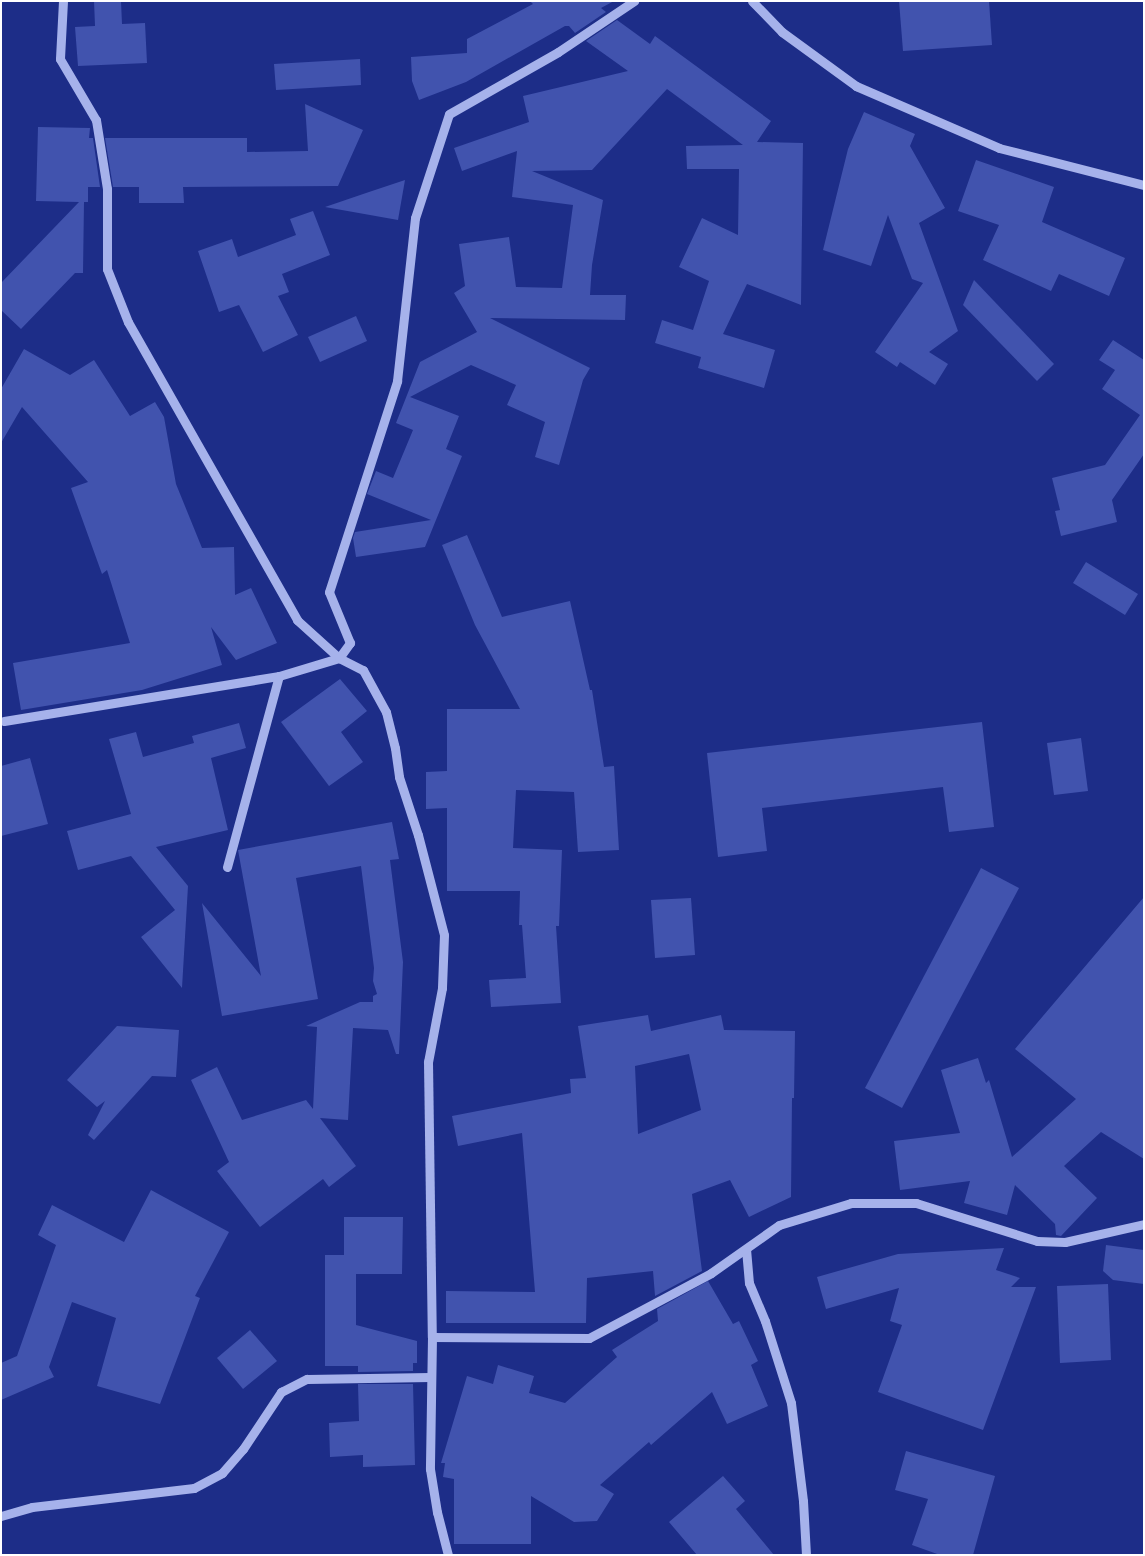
<!DOCTYPE html>
<style>
body{margin:0}
#map{position:relative;width:1145px;height:1556px;overflow:hidden;background:#1d2d88;font-family:Montserrat,sans-serif}
div>[style]{position:absolute}
[style*='--x']{left:calc(var(--x)*1px);top:calc(var(--y)*1px);width:calc(var(--w)*1px);rotate:calc(var(--a)*1deg)}
.building>*{inset:0;background:#4153ae}
.minor>*{height:9px;margin:-4.5px;padding:0 4.5px;transform-origin:4.5px;border-radius:4.5px;background:#a6b2eb}
span{translate:-50% -50%;white-space:nowrap;text-align:center;line-height:1.15;-webkit-text-stroke:5px #1d2d88;paint-order:stroke}
.frame{position:absolute;inset:0;border:2px solid #fff;pointer-events:none}
</style>
<div id="map">
<div class="building">
<i style="clip-path:polygon(94px 1px,121px 1px,122px 24px,145px 23px,147px 63px,78px 66px,75px 27px,95px 26px)"></i>
<i style="clip-path:polygon(530px 1px,614px 1px,601px 8px,606px 12px,575px 33px,569px 26px,565px 26px,466px 82px,419px 100px,412px 81px,411px 57px,467px 53px,467px 39px,533px 4px)"></i>
<i style="clip-path:polygon(899px 1px,989px 1px,992px 45px,903px 51px)"></i>
<i style="clip-path:polygon(617px 20px,650px 44px,655px 36px,771px 121px,757px 142px,803px 143px,801px 305px,747px 284px,723px 334px,775px 350px,764px 388px,698px 368px,701px 357px,655px 343px,662px 320px,693px 330px,709px 281px,679px 267px,702px 218px,738px 235px,739px 169px,687px 169px,686px 146px,743px 145px,667px 89px,592px 170px,532px 171px,603px 200px,592px 265px,590px 295px,626px 295px,625px 320px,490px 318px,590px 368px,583px 380px,559px 465px,535px 457px,545px 422px,507px 405px,516px 385px,471px 365px,410px 397px,459px 416px,446px 449px,462px 456px,425px 547px,356px 557px,353px 538px,355px 532px,431px 520px,367px 494px,376px 471px,393px 478px,413px 430px,396px 423px,420px 362px,477px 332px,454px 293px,465px 286px,459px 244px,509px 237px,516px 287px,562px 288px,573px 205px,512px 197px,517px 151px,462px 171px,454px 148px,529px 122px,523px 96px,628px 71px,586px 41px)"></i>
<i style="clip-path:polygon(360px 59px,361px 85px,276px 90px,274px 64px)"></i>
<i style="clip-path:polygon(305px 104px,363px 130px,338px 186px,183px 187px,184px 203px,139px 203px,139px 187px,113px 187px,105px 138px,247px 138px,247px 152px,308px 151px)"></i>
<i style="clip-path:polygon(864px 112px,915px 134px,910px 146px,945px 208px,919px 223px,958px 331px,929px 352px,948px 364px,935px 385px,900px 362px,897px 367px,875px 352px,923px 283px,912px 279px,888px 215px,871px 266px,823px 250px,848px 149px)"></i>
<i style="clip-path:polygon(38px 127px,90px 128px,89px 138px,93px 138px,100px 187px,88px 187px,88px 202px,84px 202px,83px 273px,75px 273px,21px 329px,1px 310px,1px 283px,79px 202px,36px 201px)"></i>
<i style="clip-path:polygon(976px 160px,1054px 187px,1042px 222px,1125px 258px,1109px 296px,1059px 274px,1051px 291px,983px 260px,999px 225px,958px 211px)"></i>
<i style="clip-path:polygon(405px 180px,398px 220px,325px 207px,369px 192px)"></i>
<i style="clip-path:polygon(313px 211px,330px 255px,282px 274px,289px 292px,278px 296px,298px 335px,263px 352px,239px 305px,219px 312px,198px 251px,232px 239px,238px 257px,296px 235px,290px 219px)"></i>
<i style="clip-path:polygon(974px 280px,1054px 364px,1037px 381px,963px 305px)"></i>
<i style="clip-path:polygon(356px 316px,367px 341px,320px 362px,308px 337px)"></i>
<i style="clip-path:polygon(1113px 340px,1144px 360px,1144px 454px,1112px 500px,1117px 522px,1061px 536px,1055px 511px,1060px 510px,1052px 478px,1105px 465px,1140px 415px,1102px 389px,1115px 370px,1099px 360px)"></i>
<i style="clip-path:polygon(24px 349px,70px 375px,94px 360px,130px 416px,155px 402px,164px 417px,176px 484px,202px 548px,234px 547px,235px 595px,251px 588px,277px 643px,236px 660px,211px 627px,222px 665px,142px 690px,21px 710px,13px 663px,130px 643px,107px 570px,102px 574px,71px 488px,88px 482px,22px 407px,1px 443px,1px 389px)"></i>
<i style="clip-path:polygon(467px 535px,502px 617px,570px 601px,590px 690px,592px 690px,604px 767px,614px 766px,619px 850px,578px 852px,574px 792px,516px 790px,513px 848px,562px 850px,559px 926px,556px 926px,561px 1003px,491px 1007px,489px 980px,526px 978px,522px 925px,519px 925px,520px 891px,447px 891px,447px 808px,426px 809px,426px 772px,447px 771px,447px 709px,520px 709px,475px 625px,442px 545px)"></i>
<i style="clip-path:polygon(1086px 562px,1138px 594px,1125px 615px,1073px 583px)"></i>
<i style="clip-path:polygon(340px 679px,367px 711px,341px 732px,363px 762px,329px 786px,281px 722px)"></i>
<i style="clip-path:polygon(982px 722px,994px 827px,949px 832px,943px 787px,762px 808px,767px 851px,718px 857px,707px 753px)"></i>
<i style="clip-path:polygon(239px 723px,246px 748px,211px 758px,228px 830px,156px 847px,188px 886px,182px 988px,141px 937px,175px 910px,131px 856px,78px 870px,67px 831px,131px 814px,109px 739px,136px 732px,143px 757px,194px 743px,192px 736px)"></i>
<i style="clip-path:polygon(1081px 738px,1088px 791px,1054px 795px,1047px 743px)"></i>
<i style="clip-path:polygon(30px 758px,48px 824px,1px 836px,1px 766px)"></i>
<i style="clip-path:polygon(392px 822px,399px 859px,390px 860px,403px 962px,399px 1054px,396px 1054px,388px 1030px,353px 1028px,348px 1120px,320px 1118px,356px 1166px,329px 1187px,323px 1179px,260px 1227px,217px 1171px,229px 1162px,191px 1080px,217px 1067px,242px 1120px,306px 1100px,313px 1109px,317px 1027px,306px 1026px,360px 1002px,373px 1002px,373px 996px,377px 994px,373px 981px,374px 968px,361px 866px,296px 878px,318px 999px,222px 1016px,202px 903px,261px 976px,238px 850px)"></i>
<i style="clip-path:polygon(981px 868px,1019px 888px,902px 1108px,865px 1088px)"></i>
<i style="clip-path:polygon(1144px 897px,1144px 1159px,1101px 1132px,1064px 1166px,1097px 1198px,1061px 1236px,1056px 1235px,1055px 1224px,1015px 1185px,1007px 1215px,964px 1203px,970px 1181px,900px 1190px,894px 1141px,960px 1133px,941px 1070px,978px 1058px,986px 1083px,989px 1080px,1012px 1157px,1076px 1099px,1015px 1049px)"></i>
<i style="clip-path:polygon(691px 898px,695px 955px,655px 958px,651px 900px)"></i>
<i style="clip-path:polygon(evenodd,648px 1015px,651px 1031px,721px 1015px,724px 1030px,795px 1031px,794px 1098px,792px 1098px,791px 1197px,749px 1217px,730px 1180px,692px 1194px,702px 1271px,655px 1296px,653px 1271px,587px 1278px,586px 1323px,446px 1323px,446px 1291px,535px 1292px,522px 1133px,458px 1146px,452px 1116px,571px 1093px,570px 1079px,586px 1078px,578px 1026px,648px 1015px,689px 1054px,701px 1110px,638px 1134px,635px 1066px,689px 1054px)"></i>
<i style="clip-path:polygon(117px 1026px,179px 1030px,176px 1077px,152px 1076px,94px 1140px,88px 1135px,105px 1101px,97px 1107px,67px 1080px)"></i>
<i style="clip-path:polygon(151px 1190px,229px 1232px,195px 1296px,200px 1298px,160px 1404px,97px 1386px,116px 1318px,72px 1302px,49px 1367px,54px 1377px,1px 1400px,1px 1363px,17px 1356px,56px 1245px,38px 1235px,52px 1205px,124px 1242px)"></i>
<i style="clip-path:polygon(344px 1217px,403px 1217px,402px 1274px,356px 1274px,356px 1325px,417px 1341px,417px 1363px,413px 1363px,413px 1371px,358px 1372px,358px 1366px,325px 1366px,325px 1255px,344px 1255px)"></i>
<i style="clip-path:polygon(1106px 1245px,1144px 1250px,1144px 1284px,1113px 1280px,1103px 1271px)"></i>
<i style="clip-path:polygon(1004px 1248px,996px 1270px,1020px 1278px,1011px 1287px,1036px 1287px,983px 1430px,878px 1392px,902px 1325px,890px 1321px,899px 1288px,826px 1309px,817px 1277px,898px 1254px)"></i>
<i style="clip-path:polygon(708px 1281px,733px 1324px,739px 1321px,758px 1361px,751px 1365px,768px 1406px,727px 1424px,712px 1392px,651px 1445px,649px 1442px,600px 1485px,614px 1494px,597px 1521px,574px 1522px,531px 1496px,531px 1544px,454px 1544px,454px 1479px,443px 1477px,445px 1463px,441px 1463px,467px 1376px,493px 1384px,498px 1365px,534px 1376px,529px 1393px,565px 1403px,617px 1357px,612px 1350px,658px 1321px,657px 1309px)"></i>
<i style="clip-path:polygon(1108px 1284px,1111px 1360px,1060px 1363px,1057px 1286px)"></i>
<i style="clip-path:polygon(250px 1330px,277px 1361px,243px 1389px,217px 1358px)"></i>
<i style="clip-path:polygon(358px 1384px,413px 1384px,415px 1465px,363px 1467px,363px 1455px,330px 1457px,329px 1423px,359px 1421px)"></i>
<i style="clip-path:polygon(906px 1451px,995px 1476px,973px 1555px,940px 1555px,912px 1545px,928px 1499px,895px 1490px)"></i>
<i style="clip-path:polygon(723px 1476px,745px 1501px,736px 1509px,774px 1555px,697px 1555px,669px 1522px)"></i>
</div>
<div class="minor">
<i style="--x:63;--y:1;--w:58;--a:93"></i>
<i style="--x:60;--y:59;--w:71;--a:59.5"></i>
<i style="--x:96;--y:120;--w:70;--a:80.9"></i>
<i style="--x:107;--y:189;--w:80;--a:90"></i>
<i style="--x:107;--y:269;--w:57;--a:68.4"></i>
<i style="--x:128;--y:322;--w:343;--a:60.4"></i>
<i style="--x:297;--y:620;--w:57;--a:42.1"></i>
<i style="--x:339;--y:658;--w:27;--a:27"></i>
<i style="--x:363;--y:670;--w:48;--a:61.3"></i>
<i style="--x:386;--y:712;--w:37;--a:76"></i>
<i style="--x:395;--y:748;--w:29;--a:82"></i>
<i style="--x:399;--y:777;--w:61;--a:71.9"></i>
<i style="--x:418;--y:835;--w:103;--a:75.4"></i>
<i style="--x:444;--y:935;--w:53;--a:92.2"></i>
<i style="--x:442;--y:988;--w:75;--a:100.7"></i>
<i style="--x:428;--y:1062;--w:275;--a:89.2"></i>
<i style="--x:432;--y:1337;--w:132;--a:90.9"></i>
<i style="--x:430;--y:1469;--w:44;--a:80.8"></i>
<i style="--x:437;--y:1512;--w:44;--a:75.7"></i>
<i style="--x:752;--y:1;--w:43;--a:45.9"></i>
<i style="--x:782;--y:32;--w:92;--a:36.1"></i>
<i style="--x:856;--y:86;--w:156;--a:23.4"></i>
<i style="--x:999;--y:148;--w:150;--a:14.3"></i>
<i style="--x:4;--y:721;--w:279;--a:-9.3"></i>
<i style="--x:227;--y:867;--w:198;--a:-74.8"></i>
<i style="--x:279;--y:676;--w:63;--a:-16.7"></i>
<i style="--x:339;--y:658;--w:19;--a:-54"></i>
<i style="--x:350;--y:643;--w:55;--a:-112.4"></i>
<i style="--x:329;--y:592;--w:222;--a:-72.1"></i>
<i style="--x:397;--y:381;--w:164;--a:-83.7"></i>
<i style="--x:415;--y:218;--w:109;--a:-71.9"></i>
<i style="--x:449;--y:114;--w:125;--a:-29.6"></i>
<i style="--x:558;--y:52;--w:92;--a:-33.9"></i>
<i style="--x:746;--y:1249;--w:34;--a:85"></i>
<i style="--x:749;--y:1283;--w:41;--a:67.2"></i>
<i style="--x:765;--y:1321;--w:86;--a:72.4"></i>
<i style="--x:791;--y:1403;--w:99;--a:83"></i>
<i style="--x:803;--y:1501;--w:54;--a:86.8"></i>
<i style="--x:432;--y:1337;--w:157;--a:0.4"></i>
<i style="--x:589;--y:1338;--w:138;--a:-28"></i>
<i style="--x:711;--y:1273;--w:83;--a:-35.2"></i>
<i style="--x:779;--y:1225;--w:75;--a:-17"></i>
<i style="--x:851;--y:1203;--w:65;--a:0"></i>
<i style="--x:916;--y:1203;--w:127;--a:17.4"></i>
<i style="--x:1037;--y:1241;--w:28;--a:2"></i>
<i style="--x:1065;--y:1242;--w:81;--a:-12.8"></i>
<i style="--x:1;--y:1516;--w:32;--a:-16"></i>
<i style="--x:32;--y:1507;--w:163;--a:-6.7"></i>
<i style="--x:194;--y:1488;--w:32;--a:-28"></i>
<i style="--x:222;--y:1473;--w:32;--a:-49"></i>
<i style="--x:243;--y:1449;--w:69;--a:-56.3"></i>
<i style="--x:281;--y:1392;--w:29;--a:-27"></i>
<i style="--x:307;--y:1379;--w:123;--a:-0.9"></i>
</div>
<div class="frame"></div>
</div>
